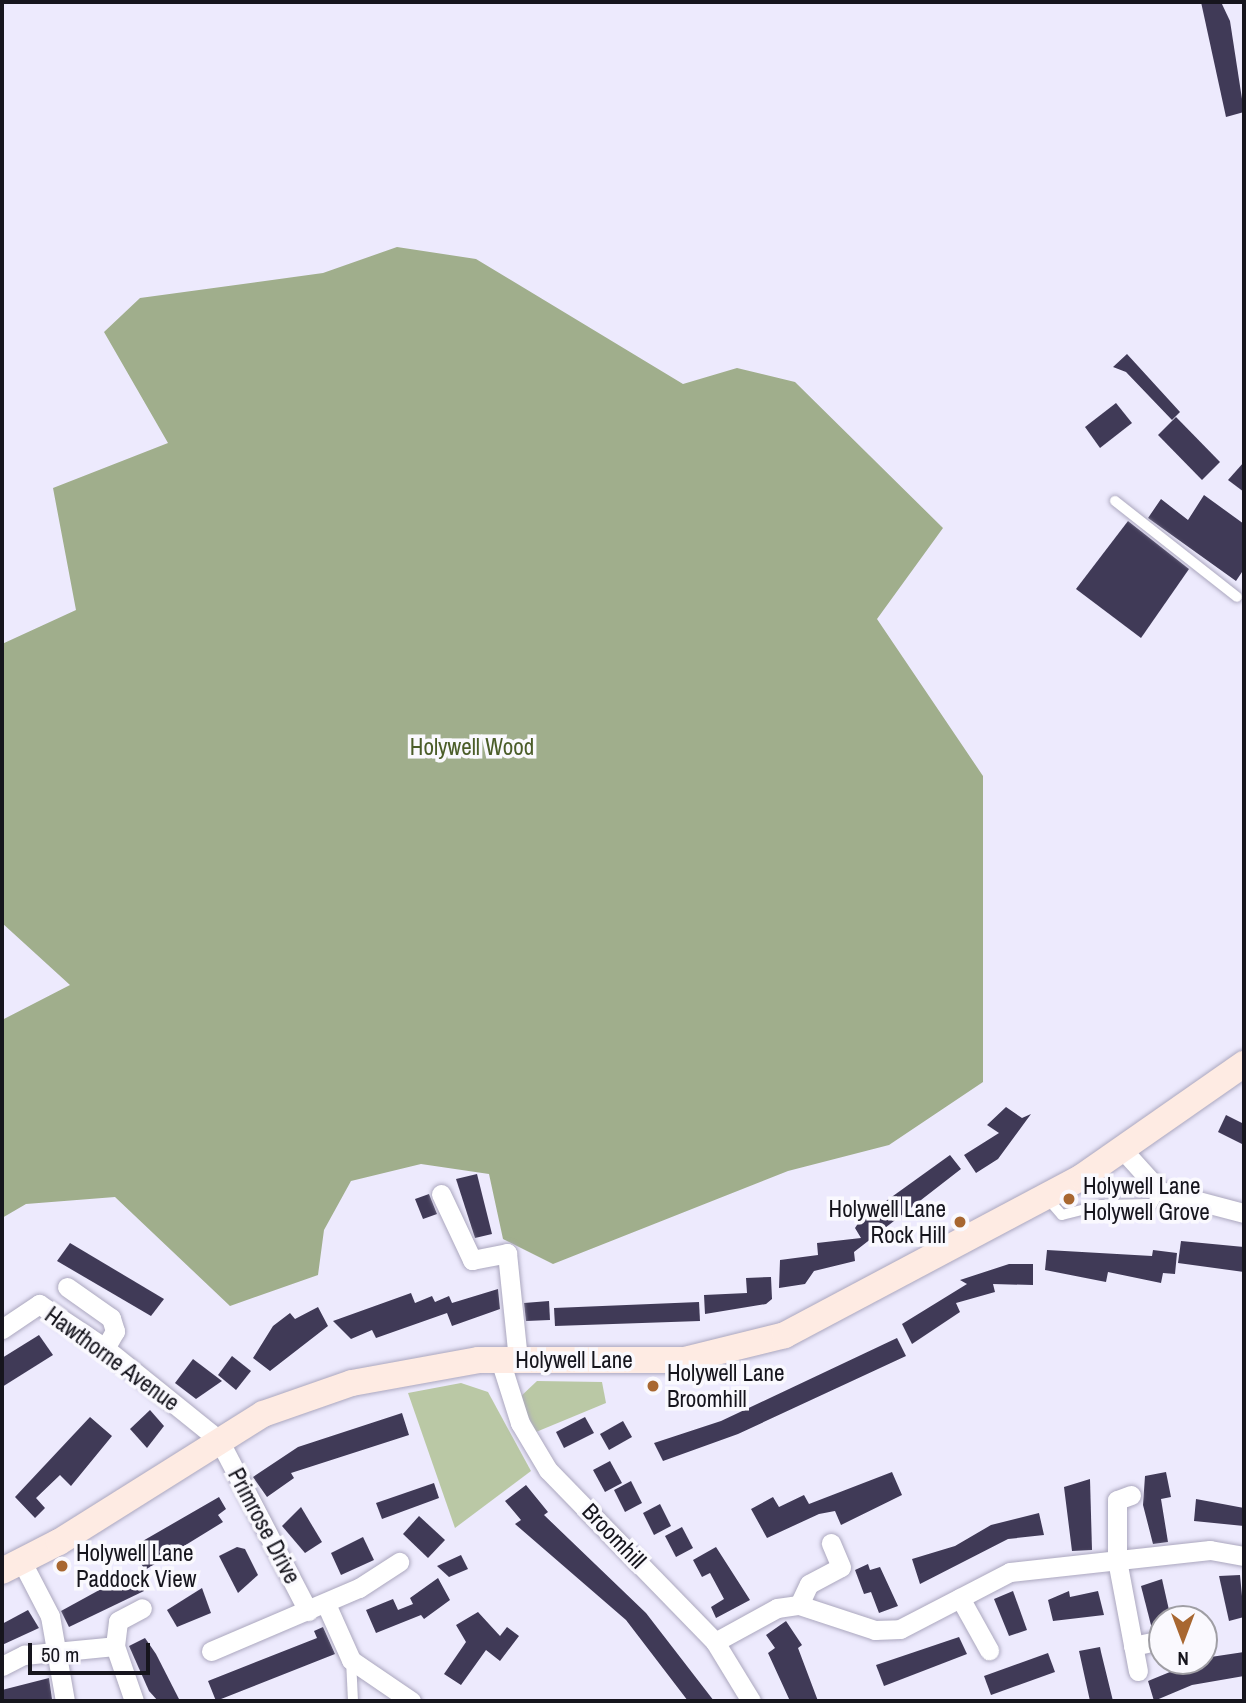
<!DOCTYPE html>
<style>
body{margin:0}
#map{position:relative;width:1246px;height:1703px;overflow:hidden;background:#edeafd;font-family:"Archivo Narrow",sans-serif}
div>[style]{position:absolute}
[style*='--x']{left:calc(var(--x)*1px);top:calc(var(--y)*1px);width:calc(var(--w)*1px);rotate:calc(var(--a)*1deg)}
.green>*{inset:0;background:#bac8a5}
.forest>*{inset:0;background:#a0ae8c}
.building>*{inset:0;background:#403a57}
.roads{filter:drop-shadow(0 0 2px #aba7be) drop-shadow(0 0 2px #aba7be)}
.lane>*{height:10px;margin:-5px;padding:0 5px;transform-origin:5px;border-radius:5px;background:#fff}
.street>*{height:19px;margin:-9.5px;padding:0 9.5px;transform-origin:9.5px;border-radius:9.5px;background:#fff}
.secondary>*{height:26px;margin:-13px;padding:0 13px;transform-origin:13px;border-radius:13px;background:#feebe3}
.dots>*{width:19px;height:19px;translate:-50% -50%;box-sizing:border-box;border:4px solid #faf9fe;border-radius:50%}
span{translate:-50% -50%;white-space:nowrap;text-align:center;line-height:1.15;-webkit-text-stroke:7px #faf9fe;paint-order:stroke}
.park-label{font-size:23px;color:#4b5d29}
.poi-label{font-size:23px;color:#16151d}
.left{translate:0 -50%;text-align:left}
.right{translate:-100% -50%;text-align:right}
.street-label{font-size:23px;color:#16151d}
.frame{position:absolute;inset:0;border:4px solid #16151d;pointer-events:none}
.north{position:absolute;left:1148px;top:1605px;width:70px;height:70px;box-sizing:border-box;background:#faf9fe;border:2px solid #9f9ea4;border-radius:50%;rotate:180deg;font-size:19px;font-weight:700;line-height:28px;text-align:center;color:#16151d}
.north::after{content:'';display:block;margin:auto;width:24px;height:32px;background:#a86731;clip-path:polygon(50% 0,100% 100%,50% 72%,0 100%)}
.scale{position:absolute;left:28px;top:1643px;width:122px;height:32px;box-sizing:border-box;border:4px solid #16151d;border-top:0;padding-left:9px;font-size:21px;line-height:24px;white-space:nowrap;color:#16151d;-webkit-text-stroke:5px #faf9fe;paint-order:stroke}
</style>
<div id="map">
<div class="green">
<i style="clip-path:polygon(537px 1381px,602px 1382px,606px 1403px,536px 1432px,519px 1398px)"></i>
<i style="clip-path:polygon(461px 1383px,488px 1392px,531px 1471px,455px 1528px,408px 1393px)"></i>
</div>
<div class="forest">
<i style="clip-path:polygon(397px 247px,476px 259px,683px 384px,737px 368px,795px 382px,943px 528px,877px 619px,983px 776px,983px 1082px,889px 1145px,788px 1171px,553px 1264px,503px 1239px,489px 1174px,421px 1164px,351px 1181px,324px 1230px,318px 1275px,230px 1306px,115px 1197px,26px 1204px,2px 1218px,2px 1020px,70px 985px,2px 923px,2px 644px,76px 610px,53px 488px,168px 443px,104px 332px,140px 298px,323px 273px)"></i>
</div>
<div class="building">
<i style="clip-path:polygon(1201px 2px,1221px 2px,1230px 21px,1244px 112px,1226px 117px)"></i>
<i style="clip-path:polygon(1127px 354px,1180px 412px,1172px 420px,1126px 372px,1113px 367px)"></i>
<i style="clip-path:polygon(1116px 403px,1132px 423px,1100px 448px,1085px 427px)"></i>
<i style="clip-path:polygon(1176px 417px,1220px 462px,1202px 480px,1158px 435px)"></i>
<i style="clip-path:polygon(1244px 462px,1244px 492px,1228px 480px)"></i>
<i style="clip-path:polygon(1204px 495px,1244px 524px,1244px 569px,1236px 581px,1148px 518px,1161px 499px,1188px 520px)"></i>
<i style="clip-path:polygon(1128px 521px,1189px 569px,1141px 638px,1076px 589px)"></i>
<i style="clip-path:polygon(1006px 1107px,1022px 1118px,1031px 1114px,998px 1159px,976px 1173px,964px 1155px,999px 1133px,987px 1125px)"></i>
<i style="clip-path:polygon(1226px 1115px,1244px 1124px,1244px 1145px,1218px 1132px)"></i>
<i style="clip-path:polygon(950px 1155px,961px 1169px,854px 1252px,855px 1261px,814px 1271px,805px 1284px,779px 1288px,780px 1260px,818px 1255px,817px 1243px,861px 1238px,855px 1228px,861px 1219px)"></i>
<i style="clip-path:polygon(477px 1174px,492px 1234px,475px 1238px,456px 1179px)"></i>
<i style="clip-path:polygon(429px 1194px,437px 1214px,423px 1219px,415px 1199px)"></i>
<i style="clip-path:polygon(1181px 1241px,1244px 1247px,1244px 1272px,1178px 1263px)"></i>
<i style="clip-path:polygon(70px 1243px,164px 1299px,151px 1316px,57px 1261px)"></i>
<i style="clip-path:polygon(1047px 1250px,1152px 1256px,1153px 1250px,1177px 1253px,1175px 1274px,1163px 1273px,1161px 1283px,1108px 1272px,1106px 1282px,1045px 1270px)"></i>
<i style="clip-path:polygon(1009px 1264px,1033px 1264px,1033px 1285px,993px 1284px,995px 1292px,956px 1303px,960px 1312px,912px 1344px,902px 1324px,967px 1284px,960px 1280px)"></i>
<i style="clip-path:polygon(771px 1277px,772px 1299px,766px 1304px,705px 1314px,704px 1295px,747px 1293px,746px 1278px)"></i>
<i style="clip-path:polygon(498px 1289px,500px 1309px,452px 1326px,447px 1313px,376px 1338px,372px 1330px,351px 1339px,333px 1321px,411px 1293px,415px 1303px,432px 1296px,435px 1302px,449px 1296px,452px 1303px)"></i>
<i style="clip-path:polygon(549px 1301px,550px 1320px,526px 1321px,524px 1303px)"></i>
<i style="clip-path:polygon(699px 1302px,700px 1321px,555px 1326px,554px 1308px)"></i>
<i style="clip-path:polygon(318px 1307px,328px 1326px,270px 1371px,253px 1358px,273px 1326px,290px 1313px,295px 1319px)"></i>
<i style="clip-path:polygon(39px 1335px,53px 1355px,2px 1387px,2px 1358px)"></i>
<i style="clip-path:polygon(897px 1338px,906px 1356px,738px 1434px,663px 1461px,654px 1443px,721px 1421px)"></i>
<i style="clip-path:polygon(232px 1356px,251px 1371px,236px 1390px,218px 1375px)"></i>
<i style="clip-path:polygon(193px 1359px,222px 1381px,196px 1399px,175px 1383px)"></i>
<i style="clip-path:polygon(150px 1410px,164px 1426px,147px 1448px,130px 1429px)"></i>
<i style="clip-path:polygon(402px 1413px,409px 1435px,291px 1473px,294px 1478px,267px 1497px,253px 1477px,298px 1447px)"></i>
<i style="clip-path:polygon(90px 1417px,112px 1436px,71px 1486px,60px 1475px,36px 1498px,45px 1508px,35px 1518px,15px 1497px)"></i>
<i style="clip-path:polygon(585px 1417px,594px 1433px,564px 1448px,556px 1432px)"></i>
<i style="clip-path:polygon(623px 1421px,632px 1437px,609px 1450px,600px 1434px)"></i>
<i style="clip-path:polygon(610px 1461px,622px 1483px,605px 1492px,593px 1470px)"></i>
<i style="clip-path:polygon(892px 1472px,902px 1495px,841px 1525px,835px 1511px,819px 1514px,767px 1538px,751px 1509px,773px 1497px,779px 1507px,804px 1495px,809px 1504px)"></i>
<i style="clip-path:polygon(1166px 1472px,1171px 1497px,1161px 1499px,1168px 1542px,1153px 1544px,1143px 1505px,1145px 1476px)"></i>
<i style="clip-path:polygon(1090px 1479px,1092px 1550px,1072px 1551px,1064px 1487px)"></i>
<i style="clip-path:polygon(631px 1481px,642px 1503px,625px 1512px,614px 1490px)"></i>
<i style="clip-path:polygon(434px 1483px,439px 1498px,382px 1519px,376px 1503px)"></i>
<i style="clip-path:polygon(526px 1485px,548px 1512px,544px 1515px,646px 1613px,714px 1701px,688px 1701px,626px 1620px,515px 1524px,521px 1520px,505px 1501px)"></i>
<i style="clip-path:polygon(219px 1497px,226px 1509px,218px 1515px,223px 1522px,145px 1570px,134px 1552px,141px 1542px)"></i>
<i style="clip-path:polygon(1196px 1499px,1244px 1508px,1244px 1526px,1194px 1521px)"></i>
<i style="clip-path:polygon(660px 1504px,671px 1526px,654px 1535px,643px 1513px)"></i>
<i style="clip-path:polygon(301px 1507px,322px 1542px,305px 1553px,282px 1526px)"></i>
<i style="clip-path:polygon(1039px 1513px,1044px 1535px,1008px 1539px,920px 1584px,912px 1559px,955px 1546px,991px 1525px)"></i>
<i style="clip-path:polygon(419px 1516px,445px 1540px,428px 1558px,403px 1534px)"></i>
<i style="clip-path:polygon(682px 1527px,693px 1548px,676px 1557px,665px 1536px)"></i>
<i style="clip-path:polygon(363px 1537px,374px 1560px,341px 1575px,331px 1553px)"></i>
<i style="clip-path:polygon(237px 1547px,245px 1549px,258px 1575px,238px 1593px,219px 1556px)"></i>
<i style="clip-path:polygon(716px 1547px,750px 1600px,716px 1618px,711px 1607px,724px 1599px,710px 1573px,702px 1577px,693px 1560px)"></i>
<i style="clip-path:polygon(461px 1555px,468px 1569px,449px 1577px,437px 1566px)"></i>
<i style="clip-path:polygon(868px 1564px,870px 1570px,880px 1567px,898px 1606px,879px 1613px,871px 1592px,864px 1594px,855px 1570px)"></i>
<i style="clip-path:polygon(134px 1571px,144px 1591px,69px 1627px,61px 1611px)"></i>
<i style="clip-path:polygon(1240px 1575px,1244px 1617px,1229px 1621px,1219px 1576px)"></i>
<i style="clip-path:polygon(438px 1578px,450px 1600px,424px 1619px,421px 1615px,376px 1633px,366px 1610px,393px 1599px,398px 1610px,413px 1604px,410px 1598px)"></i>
<i style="clip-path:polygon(1162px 1579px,1171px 1619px,1152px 1629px,1141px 1586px)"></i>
<i style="clip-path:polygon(202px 1588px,211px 1613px,177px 1627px,167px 1610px)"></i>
<i style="clip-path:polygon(1013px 1591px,1027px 1630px,1009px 1636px,994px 1599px)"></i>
<i style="clip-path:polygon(1069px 1591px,1070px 1597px,1098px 1591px,1104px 1615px,1053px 1621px,1048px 1600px)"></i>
<i style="clip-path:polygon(28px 1610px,39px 1628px,2px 1645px,2px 1624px)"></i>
<i style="clip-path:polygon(478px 1612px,500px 1636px,507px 1627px,519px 1636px,500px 1661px,486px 1650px,461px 1685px,444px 1674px,466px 1642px,456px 1625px)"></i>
<i style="clip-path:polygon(786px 1621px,802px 1645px,798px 1648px,818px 1701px,790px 1701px,768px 1653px,775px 1648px,766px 1635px)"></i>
<i style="clip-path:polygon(323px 1627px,335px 1654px,216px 1701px,208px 1681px,317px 1638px,314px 1631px)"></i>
<i style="clip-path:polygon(959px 1637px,967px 1654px,884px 1686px,876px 1665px)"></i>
<i style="clip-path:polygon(145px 1638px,156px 1654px,180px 1701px,158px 1701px,149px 1691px,129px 1646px)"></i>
<i style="clip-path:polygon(1100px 1647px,1101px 1652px,1113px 1701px,1090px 1701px,1079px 1651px)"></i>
<i style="clip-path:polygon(1244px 1652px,1244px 1676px,1192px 1685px,1154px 1701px,1148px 1681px,1204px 1658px)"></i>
<i style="clip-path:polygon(1048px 1653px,1055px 1672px,991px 1695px,984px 1676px)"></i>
<i style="clip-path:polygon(49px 1678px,52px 1699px,2px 1701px,2px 1690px)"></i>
</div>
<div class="roads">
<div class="lane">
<i style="--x:1115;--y:501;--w:155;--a:38.2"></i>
<i style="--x:1048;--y:1199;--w:21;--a:49"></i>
<i style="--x:1062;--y:1215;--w:40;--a:-14.4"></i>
<i style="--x:1101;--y:1205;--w:51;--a:-1.1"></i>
<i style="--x:1152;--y:1204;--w:15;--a:-58"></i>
<i style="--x:351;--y:1660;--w:41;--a:87.2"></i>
</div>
<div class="street">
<i style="--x:1122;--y:1149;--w:57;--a:47.9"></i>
<i style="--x:1160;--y:1191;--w:87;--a:14.7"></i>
<i style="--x:441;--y:1194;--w:73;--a:64.8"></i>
<i style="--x:472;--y:1260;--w:36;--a:-11"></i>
<i style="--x:507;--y:1253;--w:107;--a:84.1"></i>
<i style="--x:67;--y:1287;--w:54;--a:35.2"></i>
<i style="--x:111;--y:1318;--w:14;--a:73"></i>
<i style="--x:115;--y:1331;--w:20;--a:120"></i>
<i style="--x:2;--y:1329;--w:45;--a:-34"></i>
<i style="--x:39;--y:1304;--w:79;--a:33.7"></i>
<i style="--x:105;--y:1348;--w:146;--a:38.9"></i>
<i style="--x:219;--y:1440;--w:193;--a:62.5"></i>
<i style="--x:500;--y:1360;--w:66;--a:72.4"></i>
<i style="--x:520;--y:1423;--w:55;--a:59.2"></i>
<i style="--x:548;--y:1470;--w:240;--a:45.8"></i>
<i style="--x:715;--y:1642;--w:69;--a:58.6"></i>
<i style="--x:1131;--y:1495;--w:15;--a:160"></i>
<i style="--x:1117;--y:1500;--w:60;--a:90"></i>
<i style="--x:1117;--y:1560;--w:113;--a:79.3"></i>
<i style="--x:22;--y:1562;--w:61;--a:62.6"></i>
<i style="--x:50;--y:1616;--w:86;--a:80"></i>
<i style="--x:960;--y:1598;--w:60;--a:60.9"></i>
<i style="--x:326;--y:1604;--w:61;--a:65.9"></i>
<i style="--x:351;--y:1660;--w:73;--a:34.3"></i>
<i style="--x:799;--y:1605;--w:23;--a:-65"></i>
<i style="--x:809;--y:1584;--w:36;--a:-28"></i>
<i style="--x:841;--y:1567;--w:26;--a:-113"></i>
<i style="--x:715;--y:1642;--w:71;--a:-28.7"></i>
<i style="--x:777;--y:1608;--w:22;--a:-8"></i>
<i style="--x:799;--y:1605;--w:80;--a:18.2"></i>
<i style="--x:875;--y:1630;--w:25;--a:-2"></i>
<i style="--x:900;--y:1629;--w:124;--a:-27.4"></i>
<i style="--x:1010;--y:1572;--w:201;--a:-6.3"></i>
<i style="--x:1210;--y:1550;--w:35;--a:10"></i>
<i style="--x:115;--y:1646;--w:25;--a:-83"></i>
<i style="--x:118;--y:1621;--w:27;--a:-28"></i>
<i style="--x:1133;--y:1646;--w:30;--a:-12"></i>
<i style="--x:211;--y:1651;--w:161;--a:-23.1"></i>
<i style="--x:359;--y:1588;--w:48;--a:-33"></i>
<i style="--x:2;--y:1666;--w:25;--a:-27"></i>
<i style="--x:24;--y:1655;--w:91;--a:-5.6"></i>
<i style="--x:115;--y:1646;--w:58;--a:70.9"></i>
</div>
<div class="secondary">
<i style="--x:2;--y:1571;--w:64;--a:-27"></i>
<i style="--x:59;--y:1542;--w:241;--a:-32.1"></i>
<i style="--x:263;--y:1414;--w:94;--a:-19.2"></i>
<i style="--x:352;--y:1383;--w:128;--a:-10.3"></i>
<i style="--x:478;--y:1360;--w:206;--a:0"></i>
<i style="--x:684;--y:1360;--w:104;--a:-13.9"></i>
<i style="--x:785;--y:1335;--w:336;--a:-28"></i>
<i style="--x:1082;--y:1177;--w:198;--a:-34.9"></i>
</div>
</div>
<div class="dots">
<i style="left:1069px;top:1199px;background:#a86731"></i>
<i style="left:960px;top:1222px;background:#a86731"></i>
<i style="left:653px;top:1386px;background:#a86731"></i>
<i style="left:62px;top:1566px;background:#a86731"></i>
</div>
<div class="park-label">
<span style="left:472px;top:747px">Holywell Wood</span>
</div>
<div class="poi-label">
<span class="left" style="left:1083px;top:1199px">Holywell Lane<br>Holywell Grove</span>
<span class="right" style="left:946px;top:1222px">Holywell Lane<br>Rock Hill</span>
<span class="left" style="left:667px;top:1386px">Holywell Lane<br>Broomhill</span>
<span class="left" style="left:76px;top:1566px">Holywell Lane<br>Paddock View</span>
</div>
<div class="street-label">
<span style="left:112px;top:1359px;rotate:36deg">Hawthorne Avenue</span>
<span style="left:574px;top:1360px">Holywell Lane</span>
<span style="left:264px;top:1526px;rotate:62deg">Primrose Drive</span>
<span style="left:614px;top:1536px;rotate:46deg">Broomhill</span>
</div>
<div class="frame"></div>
<div class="north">N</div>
<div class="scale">50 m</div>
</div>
